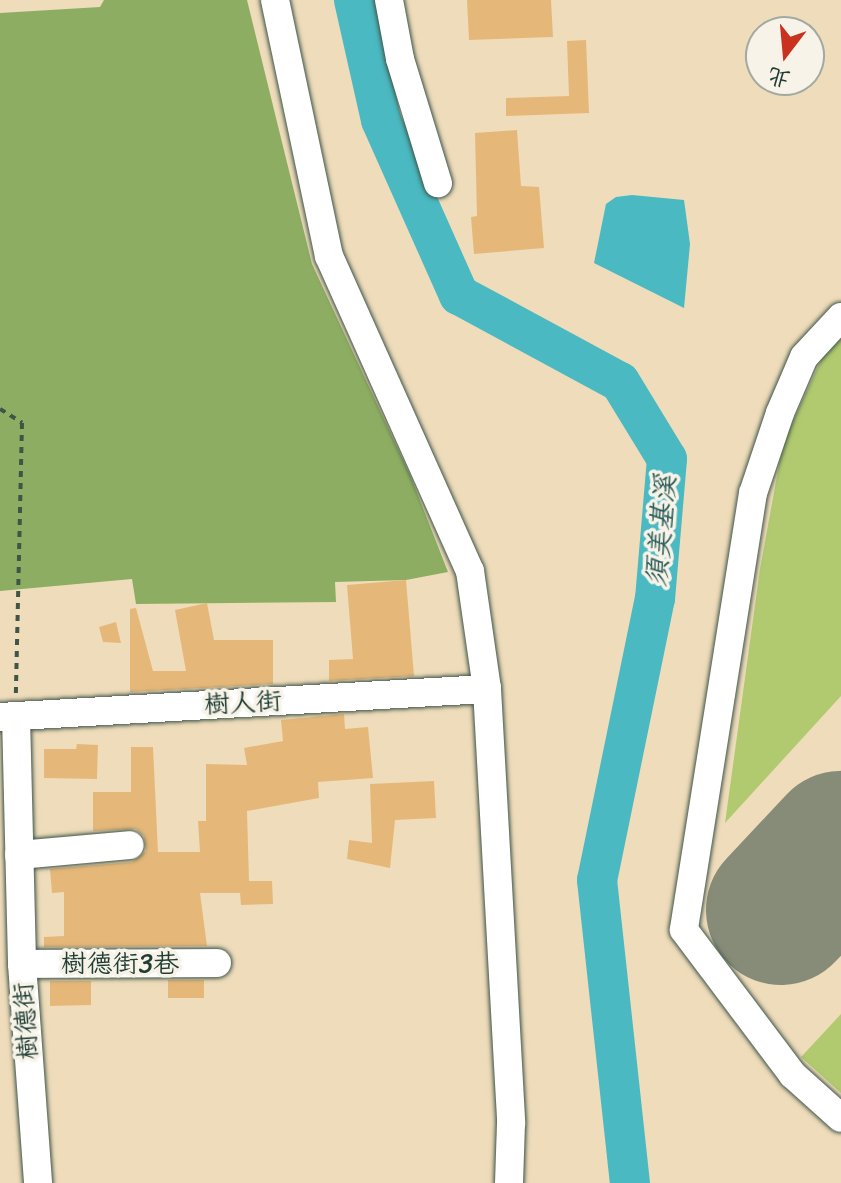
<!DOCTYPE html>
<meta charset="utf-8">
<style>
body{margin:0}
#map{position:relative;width:841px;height:1183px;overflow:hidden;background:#efdcbb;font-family:Sriracha,"LXGW WenKai TC",sans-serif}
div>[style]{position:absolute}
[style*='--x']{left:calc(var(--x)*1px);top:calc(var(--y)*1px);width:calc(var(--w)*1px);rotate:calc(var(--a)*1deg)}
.green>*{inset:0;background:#b2ca6f}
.forest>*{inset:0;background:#8dae62}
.water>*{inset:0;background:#4ab9c1}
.river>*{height:40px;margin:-20px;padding:0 20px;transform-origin:20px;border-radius:20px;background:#4ab9c1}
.runway>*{height:150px;margin:-75px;padding:0 75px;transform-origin:75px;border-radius:75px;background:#878c78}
.building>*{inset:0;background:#e5b87a}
.path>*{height:4px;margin-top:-2px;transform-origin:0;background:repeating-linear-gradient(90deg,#3e5548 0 6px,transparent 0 12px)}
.roads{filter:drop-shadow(0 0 2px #3e5548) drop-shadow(0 0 2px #3e5548)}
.minor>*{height:28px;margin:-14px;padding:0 14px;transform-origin:14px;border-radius:14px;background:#fff}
span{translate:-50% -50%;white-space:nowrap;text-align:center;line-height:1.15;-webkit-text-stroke:7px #f7f3e8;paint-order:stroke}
.street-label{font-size:26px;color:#1f3d34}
.water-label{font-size:28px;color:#2a5c57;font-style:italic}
.north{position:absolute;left:745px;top:16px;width:80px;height:80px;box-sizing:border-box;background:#f7f3e8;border:2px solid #a1aaa0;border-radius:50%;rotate:196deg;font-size:22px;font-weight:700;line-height:32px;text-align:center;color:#1f3d34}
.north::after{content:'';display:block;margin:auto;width:28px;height:36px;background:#c8321e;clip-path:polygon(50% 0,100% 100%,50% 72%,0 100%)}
</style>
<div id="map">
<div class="green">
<i style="clip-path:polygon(841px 337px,841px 696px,725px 823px,760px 569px,783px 443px,823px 356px)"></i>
<i style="clip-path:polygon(841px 1014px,841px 1093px,801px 1057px)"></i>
</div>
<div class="forest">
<i style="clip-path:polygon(104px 0,247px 0,312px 264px,410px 475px,448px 572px,406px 580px,335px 582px,336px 602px,136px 604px,132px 579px,0 591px,0 13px,100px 7px)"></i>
</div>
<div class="water">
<i style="clip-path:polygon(632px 195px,684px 200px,690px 244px,684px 308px,594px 263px,606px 204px,616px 197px)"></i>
</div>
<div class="river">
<i style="--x:354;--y:0;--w:123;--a:77.3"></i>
<i style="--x:381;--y:120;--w:192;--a:66"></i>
<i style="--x:459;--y:295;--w:183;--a:28.4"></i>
<i style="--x:620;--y:382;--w:90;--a:58.6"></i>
<i style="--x:667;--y:459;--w:140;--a:94.9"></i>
<i style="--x:655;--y:598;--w:288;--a:101.6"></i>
<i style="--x:597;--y:880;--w:305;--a:83.8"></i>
</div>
<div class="runway">
<i style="--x:781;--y:910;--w:88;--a:-46.8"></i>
</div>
<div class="building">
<i style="clip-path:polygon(467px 0,551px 0,553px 37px,469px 40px)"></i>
<i style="clip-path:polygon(586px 40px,589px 113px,506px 116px,506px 98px,569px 96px,567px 41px)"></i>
<i style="clip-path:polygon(517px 130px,521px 186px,539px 187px,544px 248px,474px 254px,471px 217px,477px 216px,475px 133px)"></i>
<i style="clip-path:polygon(406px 580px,414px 676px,329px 681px,329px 660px,353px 659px,347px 585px)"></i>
<i style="clip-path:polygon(207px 603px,214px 640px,273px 640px,273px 684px,130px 692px,130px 609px,136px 608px,153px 671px,186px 671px,175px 610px)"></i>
<i style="clip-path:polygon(116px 622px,121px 643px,103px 642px,99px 627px)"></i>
<i style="clip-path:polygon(344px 714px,345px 729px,368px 727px,373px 778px,318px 782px,319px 798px,247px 811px,249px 881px,272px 881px,273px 904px,241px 905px,240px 893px,200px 893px,207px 946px,44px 947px,44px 937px,64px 936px,64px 892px,52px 893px,50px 869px,132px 862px,146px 851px,144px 836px,136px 829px,93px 831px,93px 792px,131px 792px,131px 747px,153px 747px,158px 852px,200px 852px,198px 821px,206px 821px,206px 764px,247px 765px,244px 748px,283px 741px,281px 720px)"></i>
<i style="clip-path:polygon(77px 744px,98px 745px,97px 779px,44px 778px,44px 749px,76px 749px)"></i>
<i style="clip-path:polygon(434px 781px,436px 818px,395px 820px,390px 868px,347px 859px,349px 840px,372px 843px,370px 784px)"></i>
<i style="clip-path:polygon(168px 980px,204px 980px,204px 998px,168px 998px)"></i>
<i style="clip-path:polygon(50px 981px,91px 981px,91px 1005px,50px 1006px)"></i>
</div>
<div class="path">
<i style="--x:0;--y:409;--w:26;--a:32"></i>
<i style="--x:22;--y:423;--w:270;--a:91.3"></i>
</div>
<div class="roads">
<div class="minor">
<i style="--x:275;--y:0;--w:262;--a:78.1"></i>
<i style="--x:329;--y:256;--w:345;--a:65.9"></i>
<i style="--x:470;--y:571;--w:119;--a:81.8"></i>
<i style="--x:487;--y:689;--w:435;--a:86.8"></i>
<i style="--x:511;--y:1123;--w:60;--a:91.9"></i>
<i style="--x:389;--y:0;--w:60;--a:79.4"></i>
<i style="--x:400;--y:59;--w:130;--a:73"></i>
<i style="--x:841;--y:317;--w:54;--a:132.8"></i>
<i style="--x:804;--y:357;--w:61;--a:113.2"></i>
<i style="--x:780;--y:413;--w:84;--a:108.6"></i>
<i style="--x:753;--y:493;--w:442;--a:99"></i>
<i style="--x:684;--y:930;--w:181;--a:53.1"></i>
<i style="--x:793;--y:1075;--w:64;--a:41.9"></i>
<i style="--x:16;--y:716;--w:248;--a:88.6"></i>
<i style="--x:22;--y:964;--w:220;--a:85.8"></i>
<i style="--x:0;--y:717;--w:488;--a:-3.3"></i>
<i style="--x:19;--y:855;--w:111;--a:-5.1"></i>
<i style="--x:22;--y:964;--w:195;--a:-0.3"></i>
</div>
</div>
<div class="street-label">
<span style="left:243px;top:703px;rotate:-3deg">樹人街</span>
<span style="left:120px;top:964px">樹德街3巷</span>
<span style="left:26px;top:1021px;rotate:-94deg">樹德街</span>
</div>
<div class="water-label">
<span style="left:661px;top:531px;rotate:-85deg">須美基溪</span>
</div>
<div class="north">北</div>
</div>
